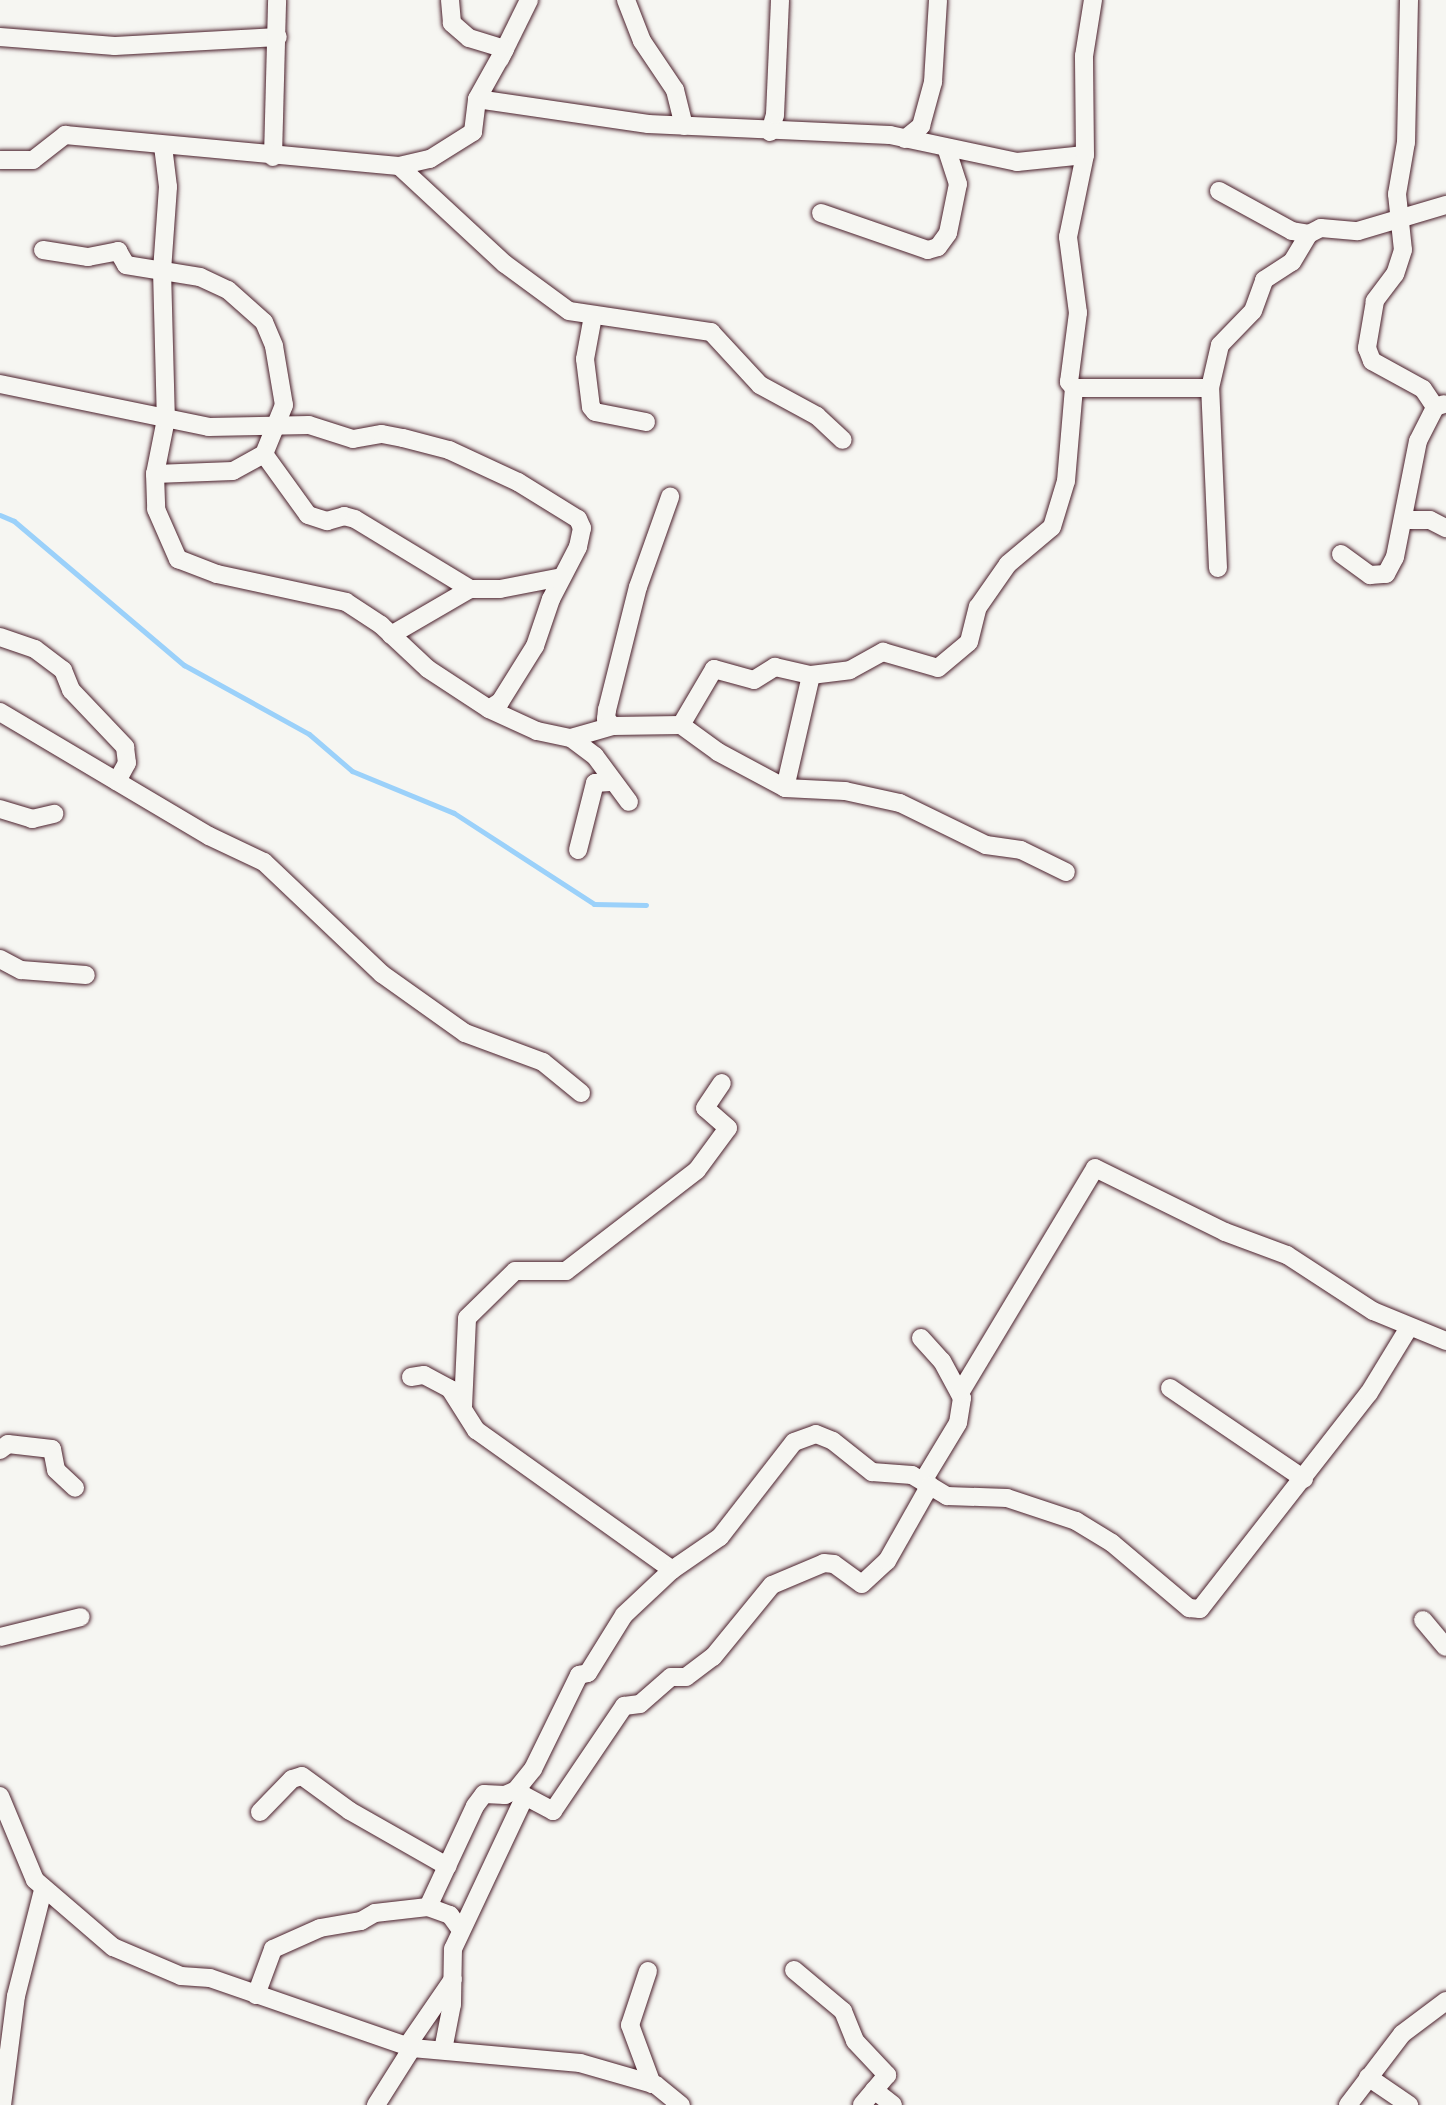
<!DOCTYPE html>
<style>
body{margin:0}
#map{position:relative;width:1446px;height:2105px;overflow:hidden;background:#f6f6f2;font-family:Mali,sans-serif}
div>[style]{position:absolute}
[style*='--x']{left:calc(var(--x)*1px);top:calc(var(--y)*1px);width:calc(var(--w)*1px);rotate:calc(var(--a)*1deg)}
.stream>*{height:5px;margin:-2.5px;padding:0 2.5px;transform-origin:2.5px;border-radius:2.5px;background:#9bd1fa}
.roads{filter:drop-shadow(0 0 2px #4a1f2b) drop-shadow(0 0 2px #4a1f2b)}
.minor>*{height:18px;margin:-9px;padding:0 9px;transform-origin:9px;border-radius:9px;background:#f6f6f2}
span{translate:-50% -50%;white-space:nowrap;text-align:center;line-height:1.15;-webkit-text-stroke:8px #f6f6f2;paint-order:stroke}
</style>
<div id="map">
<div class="stream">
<i style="--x:0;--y:515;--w:15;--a:23"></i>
<i style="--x:14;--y:521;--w:223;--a:40.3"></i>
<i style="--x:184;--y:665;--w:143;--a:28.9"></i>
<i style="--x:309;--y:734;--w:57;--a:40.7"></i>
<i style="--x:352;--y:771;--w:110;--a:22.4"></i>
<i style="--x:454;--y:813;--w:167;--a:33"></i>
<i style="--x:594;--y:904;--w:52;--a:1.1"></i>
</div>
<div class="roads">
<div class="minor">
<i style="--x:626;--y:0;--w:44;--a:68.7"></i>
<i style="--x:642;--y:41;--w:59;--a:56"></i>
<i style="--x:675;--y:90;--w:37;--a:76"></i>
<i style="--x:1409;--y:0;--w:142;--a:91.2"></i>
<i style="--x:1406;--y:142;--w:53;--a:99.8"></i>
<i style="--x:1397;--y:194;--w:56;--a:83.9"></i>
<i style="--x:1403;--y:250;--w:25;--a:108"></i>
<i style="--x:1395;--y:274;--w:34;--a:127"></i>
<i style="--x:1375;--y:301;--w:48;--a:99.7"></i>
<i style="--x:1367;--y:348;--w:14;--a:69"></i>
<i style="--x:1372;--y:361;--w:58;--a:28.8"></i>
<i style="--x:1423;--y:389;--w:22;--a:56"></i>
<i style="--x:0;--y:37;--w:115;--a:4.5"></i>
<i style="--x:115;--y:46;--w:163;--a:-3.2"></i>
<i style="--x:500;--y:59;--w:66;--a:-63.8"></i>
<i style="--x:477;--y:99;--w:173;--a:8.3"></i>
<i style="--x:648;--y:124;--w:242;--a:2.6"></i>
<i style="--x:890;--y:135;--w:130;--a:12"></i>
<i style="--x:1017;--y:162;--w:68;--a:-5.9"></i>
<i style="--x:770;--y:132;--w:18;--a:-74"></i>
<i style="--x:775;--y:115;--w:115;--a:-87.5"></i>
<i style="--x:905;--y:139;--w:21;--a:-39"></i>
<i style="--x:921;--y:126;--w:46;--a:-74.7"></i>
<i style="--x:933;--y:82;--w:82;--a:-86.5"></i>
<i style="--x:163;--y:146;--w:41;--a:83"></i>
<i style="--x:168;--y:187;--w:83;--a:94.1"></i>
<i style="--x:162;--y:270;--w:149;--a:88.5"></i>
<i style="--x:166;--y:419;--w:56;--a:101.3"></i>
<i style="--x:155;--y:474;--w:35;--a:88"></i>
<i style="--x:156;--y:509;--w:55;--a:66.3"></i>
<i style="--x:178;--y:559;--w:42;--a:21"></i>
<i style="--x:217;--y:574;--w:132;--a:12.2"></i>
<i style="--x:346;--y:602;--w:42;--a:33.3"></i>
<i style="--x:381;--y:625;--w:64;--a:43.1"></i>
<i style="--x:428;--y:669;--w:73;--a:33.3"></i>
<i style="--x:489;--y:709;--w:53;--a:24.6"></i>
<i style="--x:537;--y:731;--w:35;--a:12"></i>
<i style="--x:571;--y:738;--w:30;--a:37"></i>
<i style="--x:595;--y:756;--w:57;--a:53.5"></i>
<i style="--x:273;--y:157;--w:157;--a:-88.5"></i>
<i style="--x:0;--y:160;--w:33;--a:0"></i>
<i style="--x:33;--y:160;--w:41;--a:-38"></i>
<i style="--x:65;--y:135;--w:335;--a:5.3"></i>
<i style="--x:399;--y:166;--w:32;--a:-13"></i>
<i style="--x:430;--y:159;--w:51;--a:-32.1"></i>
<i style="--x:473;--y:132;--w:33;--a:-83"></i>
<i style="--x:477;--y:99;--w:57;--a:-60.8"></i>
<i style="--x:505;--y:49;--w:38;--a:-163"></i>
<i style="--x:469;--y:38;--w:23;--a:-139"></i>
<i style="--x:452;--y:23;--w:23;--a:-95"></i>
<i style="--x:399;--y:166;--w:144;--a:42.8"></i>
<i style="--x:505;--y:264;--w:79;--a:36.3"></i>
<i style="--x:569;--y:311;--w:144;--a:8.4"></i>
<i style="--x:711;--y:332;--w:72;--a:47.2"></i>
<i style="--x:760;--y:385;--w:65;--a:28.5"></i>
<i style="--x:817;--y:416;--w:35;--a:43"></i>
<i style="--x:1219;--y:191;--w:83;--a:28.7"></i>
<i style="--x:1292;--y:231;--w:17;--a:10"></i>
<i style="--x:821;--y:213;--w:113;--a:19.1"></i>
<i style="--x:928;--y:250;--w:10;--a:-17"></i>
<i style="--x:938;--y:247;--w:17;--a:-54"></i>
<i style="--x:948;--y:233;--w:50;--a:-78.5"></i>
<i style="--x:958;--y:184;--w:38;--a:-108"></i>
<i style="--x:43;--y:250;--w:46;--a:8.8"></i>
<i style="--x:88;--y:257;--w:31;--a:-11"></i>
<i style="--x:118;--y:251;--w:16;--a:60"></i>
<i style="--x:126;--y:265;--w:75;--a:9.2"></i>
<i style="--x:200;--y:277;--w:31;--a:25"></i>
<i style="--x:228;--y:290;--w:48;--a:41.6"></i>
<i style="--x:264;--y:322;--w:26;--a:67"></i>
<i style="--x:274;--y:346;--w:60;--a:80.4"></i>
<i style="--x:284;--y:405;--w:53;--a:112.2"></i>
<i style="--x:264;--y:454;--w:75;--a:54.2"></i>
<i style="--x:308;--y:515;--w:20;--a:18"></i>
<i style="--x:327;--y:521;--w:18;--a:-16"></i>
<i style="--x:344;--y:516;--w:11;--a:15"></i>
<i style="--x:355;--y:519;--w:135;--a:31.3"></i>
<i style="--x:593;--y:316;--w:44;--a:100.5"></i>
<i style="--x:585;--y:359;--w:48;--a:82.9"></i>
<i style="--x:591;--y:407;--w:6;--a:51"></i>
<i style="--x:595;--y:412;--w:52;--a:11.1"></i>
<i style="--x:0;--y:384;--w:213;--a:11.6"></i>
<i style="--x:209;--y:427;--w:100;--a:-1.1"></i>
<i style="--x:309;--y:425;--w:46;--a:17.7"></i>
<i style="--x:353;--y:439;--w:29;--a:-10"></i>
<i style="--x:382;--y:434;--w:21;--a:11"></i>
<i style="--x:403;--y:438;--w:48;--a:14.6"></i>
<i style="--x:449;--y:450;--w:76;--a:24.9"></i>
<i style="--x:518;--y:482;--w:70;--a:31.7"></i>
<i style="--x:578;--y:519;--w:10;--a:66"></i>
<i style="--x:582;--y:528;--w:19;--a:102"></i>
<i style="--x:578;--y:547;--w:59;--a:117.4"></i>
<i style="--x:551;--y:599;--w:50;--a:108.8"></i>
<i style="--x:535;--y:646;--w:66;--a:122"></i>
<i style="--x:500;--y:702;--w:13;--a:148"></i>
<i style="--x:1074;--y:388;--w:136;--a:0"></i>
<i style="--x:155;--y:474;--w:78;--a:-2.2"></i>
<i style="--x:233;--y:471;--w:35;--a:-29"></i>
<i style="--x:1403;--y:520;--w:27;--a:0"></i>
<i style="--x:1430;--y:520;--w:18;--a:27"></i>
<i style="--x:1341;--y:554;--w:36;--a:36"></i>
<i style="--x:1370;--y:575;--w:16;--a:-4"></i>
<i style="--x:1386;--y:574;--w:19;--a:-62"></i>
<i style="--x:1395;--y:557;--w:118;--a:-78.8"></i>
<i style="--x:1418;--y:441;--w:38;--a:-63"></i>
<i style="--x:1435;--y:407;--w:9;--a:-18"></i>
<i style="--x:1218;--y:568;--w:180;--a:-92.5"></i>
<i style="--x:1210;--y:388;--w:44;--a:-76.9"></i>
<i style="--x:1220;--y:345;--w:47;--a:-45.9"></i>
<i style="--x:1253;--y:311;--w:33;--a:-70"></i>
<i style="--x:1264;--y:280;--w:33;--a:-33"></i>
<i style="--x:1292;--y:262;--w:33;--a:-59"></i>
<i style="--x:1309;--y:234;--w:13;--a:-27"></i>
<i style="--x:1321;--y:228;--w:37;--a:5"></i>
<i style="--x:1358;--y:231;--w:92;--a:-16.5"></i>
<i style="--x:391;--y:635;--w:91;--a:-30.2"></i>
<i style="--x:470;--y:589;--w:30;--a:0"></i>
<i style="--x:500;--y:589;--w:63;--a:-11"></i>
<i style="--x:0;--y:637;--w:37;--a:19"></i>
<i style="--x:35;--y:649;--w:35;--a:37"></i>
<i style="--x:63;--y:670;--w:22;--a:68"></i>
<i style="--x:71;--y:690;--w:79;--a:46.5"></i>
<i style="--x:125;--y:747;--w:16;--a:83"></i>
<i style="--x:127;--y:763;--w:21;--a:119"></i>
<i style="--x:0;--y:712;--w:243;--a:30.7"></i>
<i style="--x:209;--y:836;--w:61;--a:25.3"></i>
<i style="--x:264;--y:862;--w:163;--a:43.5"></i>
<i style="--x:382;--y:974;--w:102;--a:35.4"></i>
<i style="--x:465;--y:1033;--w:83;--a:20.4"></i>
<i style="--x:543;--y:1062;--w:49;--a:39.2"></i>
<i style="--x:681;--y:725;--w:65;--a:-59.5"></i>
<i style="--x:714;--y:669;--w:41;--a:15.4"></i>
<i style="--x:754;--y:680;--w:25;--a:-32"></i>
<i style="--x:775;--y:667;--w:37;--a:13"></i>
<i style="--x:811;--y:675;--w:39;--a:-7"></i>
<i style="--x:850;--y:670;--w:38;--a:-29"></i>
<i style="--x:883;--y:652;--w:57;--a:16.2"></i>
<i style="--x:938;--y:668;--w:40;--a:-40"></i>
<i style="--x:969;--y:642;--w:36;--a:-76"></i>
<i style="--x:978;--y:607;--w:52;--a:-55.1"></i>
<i style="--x:1008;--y:564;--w:57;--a:-40.1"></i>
<i style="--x:1052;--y:527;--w:48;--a:-73.1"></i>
<i style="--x:1066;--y:481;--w:93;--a:-85.1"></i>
<i style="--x:1074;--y:388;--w:8;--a:-130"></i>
<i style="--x:1069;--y:382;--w:70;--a:-82.6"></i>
<i style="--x:1078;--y:313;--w:77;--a:-97.5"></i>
<i style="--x:1068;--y:237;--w:84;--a:-78.3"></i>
<i style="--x:1085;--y:155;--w:99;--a:-90.6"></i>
<i style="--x:1084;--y:56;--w:57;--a:-80.9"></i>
<i style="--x:613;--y:726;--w:10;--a:-135"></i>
<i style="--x:606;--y:719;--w:9;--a:-84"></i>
<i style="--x:607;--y:710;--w:127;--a:-75.9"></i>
<i style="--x:638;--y:587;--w:96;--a:-70.4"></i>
<i style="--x:571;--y:738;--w:44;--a:-15.9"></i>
<i style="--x:613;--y:726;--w:68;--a:-0.8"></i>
<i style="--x:681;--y:725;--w:46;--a:36.1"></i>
<i style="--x:718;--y:752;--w:76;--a:28.2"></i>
<i style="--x:785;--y:788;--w:60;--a:2.9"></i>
<i style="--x:845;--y:791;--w:56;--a:12.3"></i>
<i style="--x:900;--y:803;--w:96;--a:26"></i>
<i style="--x:986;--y:845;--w:35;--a:8"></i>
<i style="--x:1021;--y:850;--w:50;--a:26.1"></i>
<i style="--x:785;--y:788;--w:116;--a:-77"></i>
<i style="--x:0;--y:809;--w:34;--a:17"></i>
<i style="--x:32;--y:819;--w:23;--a:-13"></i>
<i style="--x:578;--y:850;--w:69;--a:-75.8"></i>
<i style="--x:595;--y:783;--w:15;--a:-4"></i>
<i style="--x:0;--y:959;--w:24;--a:28"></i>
<i style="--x:21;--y:970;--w:65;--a:4.4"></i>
<i style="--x:921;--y:1338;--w:31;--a:48"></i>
<i style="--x:942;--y:1361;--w:42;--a:61.6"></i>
<i style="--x:962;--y:1398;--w:25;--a:99"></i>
<i style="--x:958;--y:1423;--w:68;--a:121.1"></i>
<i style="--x:411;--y:1377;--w:13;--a:-9"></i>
<i style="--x:424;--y:1375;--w:30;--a:28"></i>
<i style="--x:450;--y:1389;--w:49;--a:57.6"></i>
<i style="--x:476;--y:1430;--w:241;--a:35.5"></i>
<i style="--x:672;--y:1570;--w:58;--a:-34.5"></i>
<i style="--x:720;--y:1537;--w:120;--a:-52.1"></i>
<i style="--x:794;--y:1442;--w:23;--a:-20"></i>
<i style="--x:816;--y:1434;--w:18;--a:22"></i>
<i style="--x:833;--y:1441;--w:50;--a:38.5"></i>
<i style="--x:872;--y:1472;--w:40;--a:4.3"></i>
<i style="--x:912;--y:1475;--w:41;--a:31"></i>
<i style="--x:947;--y:1496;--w:60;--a:1.9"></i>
<i style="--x:1007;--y:1498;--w:73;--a:18.4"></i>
<i style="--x:1076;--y:1521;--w:42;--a:31.4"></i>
<i style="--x:1112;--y:1543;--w:101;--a:40.2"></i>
<i style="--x:1189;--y:1608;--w:11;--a:5"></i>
<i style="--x:1200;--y:1609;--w:274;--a:-52"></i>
<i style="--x:1369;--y:1393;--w:75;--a:-58.6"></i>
<i style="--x:1170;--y:1388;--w:162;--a:34.2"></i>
<i style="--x:960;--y:1393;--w:262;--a:-59"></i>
<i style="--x:1095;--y:1168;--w:145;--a:26.2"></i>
<i style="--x:1225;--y:1232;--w:66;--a:20.4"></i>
<i style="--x:1287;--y:1255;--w:103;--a:33.1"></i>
<i style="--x:1373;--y:1311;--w:79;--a:22.3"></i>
<i style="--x:463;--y:1407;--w:89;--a:-87.4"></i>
<i style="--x:467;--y:1318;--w:67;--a:-44.4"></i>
<i style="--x:515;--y:1271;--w:51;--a:0"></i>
<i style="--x:566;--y:1271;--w:165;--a:-37.6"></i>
<i style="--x:697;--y:1170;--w:52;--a:-53.6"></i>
<i style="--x:728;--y:1128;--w:30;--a:-139"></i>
<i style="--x:705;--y:1108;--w:30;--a:-56"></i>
<i style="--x:0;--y:1450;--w:10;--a:-37"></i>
<i style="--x:8;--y:1444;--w:44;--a:6.5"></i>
<i style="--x:52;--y:1449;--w:21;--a:79"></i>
<i style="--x:56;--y:1470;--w:26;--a:43"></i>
<i style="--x:1423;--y:1620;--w:35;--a:50"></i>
<i style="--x:0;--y:1637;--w:83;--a:-13.9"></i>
<i style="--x:0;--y:1796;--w:91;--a:67.4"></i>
<i style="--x:35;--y:1880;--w:103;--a:40.7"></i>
<i style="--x:113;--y:1947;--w:74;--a:23.1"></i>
<i style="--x:181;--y:1976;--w:29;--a:4"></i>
<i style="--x:210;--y:1978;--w:214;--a:19.1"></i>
<i style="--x:412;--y:2048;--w:169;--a:5.1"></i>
<i style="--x:580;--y:2063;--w:79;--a:16.1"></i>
<i style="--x:656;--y:2085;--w:32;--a:39"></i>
<i style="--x:260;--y:1812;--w:46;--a:-45.9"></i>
<i style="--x:292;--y:1779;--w:10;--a:-17"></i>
<i style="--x:302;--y:1776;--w:59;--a:36.1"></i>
<i style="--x:350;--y:1811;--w:112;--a:29.6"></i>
<i style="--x:428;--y:1907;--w:111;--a:-65"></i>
<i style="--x:475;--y:1806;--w:15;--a:-53"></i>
<i style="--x:484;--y:1794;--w:21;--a:3"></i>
<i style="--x:505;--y:1795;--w:12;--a:-24"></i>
<i style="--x:516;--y:1790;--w:27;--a:-51"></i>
<i style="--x:533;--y:1769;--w:105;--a:-63.9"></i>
<i style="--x:579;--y:1675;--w:9;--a:-13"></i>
<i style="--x:588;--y:1673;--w:68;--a:-58.2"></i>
<i style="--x:624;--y:1615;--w:66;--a:-43.2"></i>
<i style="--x:794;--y:1970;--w:64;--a:39.9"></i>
<i style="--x:843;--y:2011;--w:32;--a:68"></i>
<i style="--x:855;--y:2041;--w:47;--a:46.7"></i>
<i style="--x:887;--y:2075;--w:39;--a:130"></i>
<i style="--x:648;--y:1971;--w:57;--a:108.4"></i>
<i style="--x:630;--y:2025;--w:63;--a:69.6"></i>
<i style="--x:256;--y:1995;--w:49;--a:-69.7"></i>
<i style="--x:273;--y:1949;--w:51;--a:-24.1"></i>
<i style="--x:320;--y:1928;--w:42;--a:-9.7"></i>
<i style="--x:361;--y:1921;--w:16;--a:-30"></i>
<i style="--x:375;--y:1913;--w:53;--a:-6.5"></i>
<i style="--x:428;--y:1907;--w:23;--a:20"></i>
<i style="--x:450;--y:1915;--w:17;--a:54"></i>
<i style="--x:407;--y:2046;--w:81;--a:-55.5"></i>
<i style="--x:443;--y:2050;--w:47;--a:-78.9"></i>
<i style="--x:452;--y:2004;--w:55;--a:-89"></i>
<i style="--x:453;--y:1949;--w:169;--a:-64.8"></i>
<i style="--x:525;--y:1796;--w:32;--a:28"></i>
<i style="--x:553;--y:1811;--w:127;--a:-55.9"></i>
<i style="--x:624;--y:1706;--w:16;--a:-7"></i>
<i style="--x:640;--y:1704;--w:41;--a:-41.1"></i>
<i style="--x:671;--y:1677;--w:15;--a:0"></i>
<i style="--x:686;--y:1677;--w:34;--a:-37"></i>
<i style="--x:713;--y:1657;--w:93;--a:-50.7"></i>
<i style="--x:772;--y:1585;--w:56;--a:-22.9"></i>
<i style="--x:824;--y:1563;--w:10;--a:6"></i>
<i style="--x:834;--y:1564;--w:34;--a:36"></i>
<i style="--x:862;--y:1584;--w:34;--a:-43"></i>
<i style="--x:887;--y:1561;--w:87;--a:-60.5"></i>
<i style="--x:1368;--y:2077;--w:50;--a:34.3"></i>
<i style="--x:874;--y:2090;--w:24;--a:38"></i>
<i style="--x:2;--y:2105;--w:110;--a:-82.7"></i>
<i style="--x:16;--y:1996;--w:109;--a:-75.7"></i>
<i style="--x:376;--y:2105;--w:67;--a:-57.7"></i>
<i style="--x:1348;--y:2105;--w:89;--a:-52.7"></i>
<i style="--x:1402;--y:2034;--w:55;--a:-36.9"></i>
</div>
</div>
</div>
